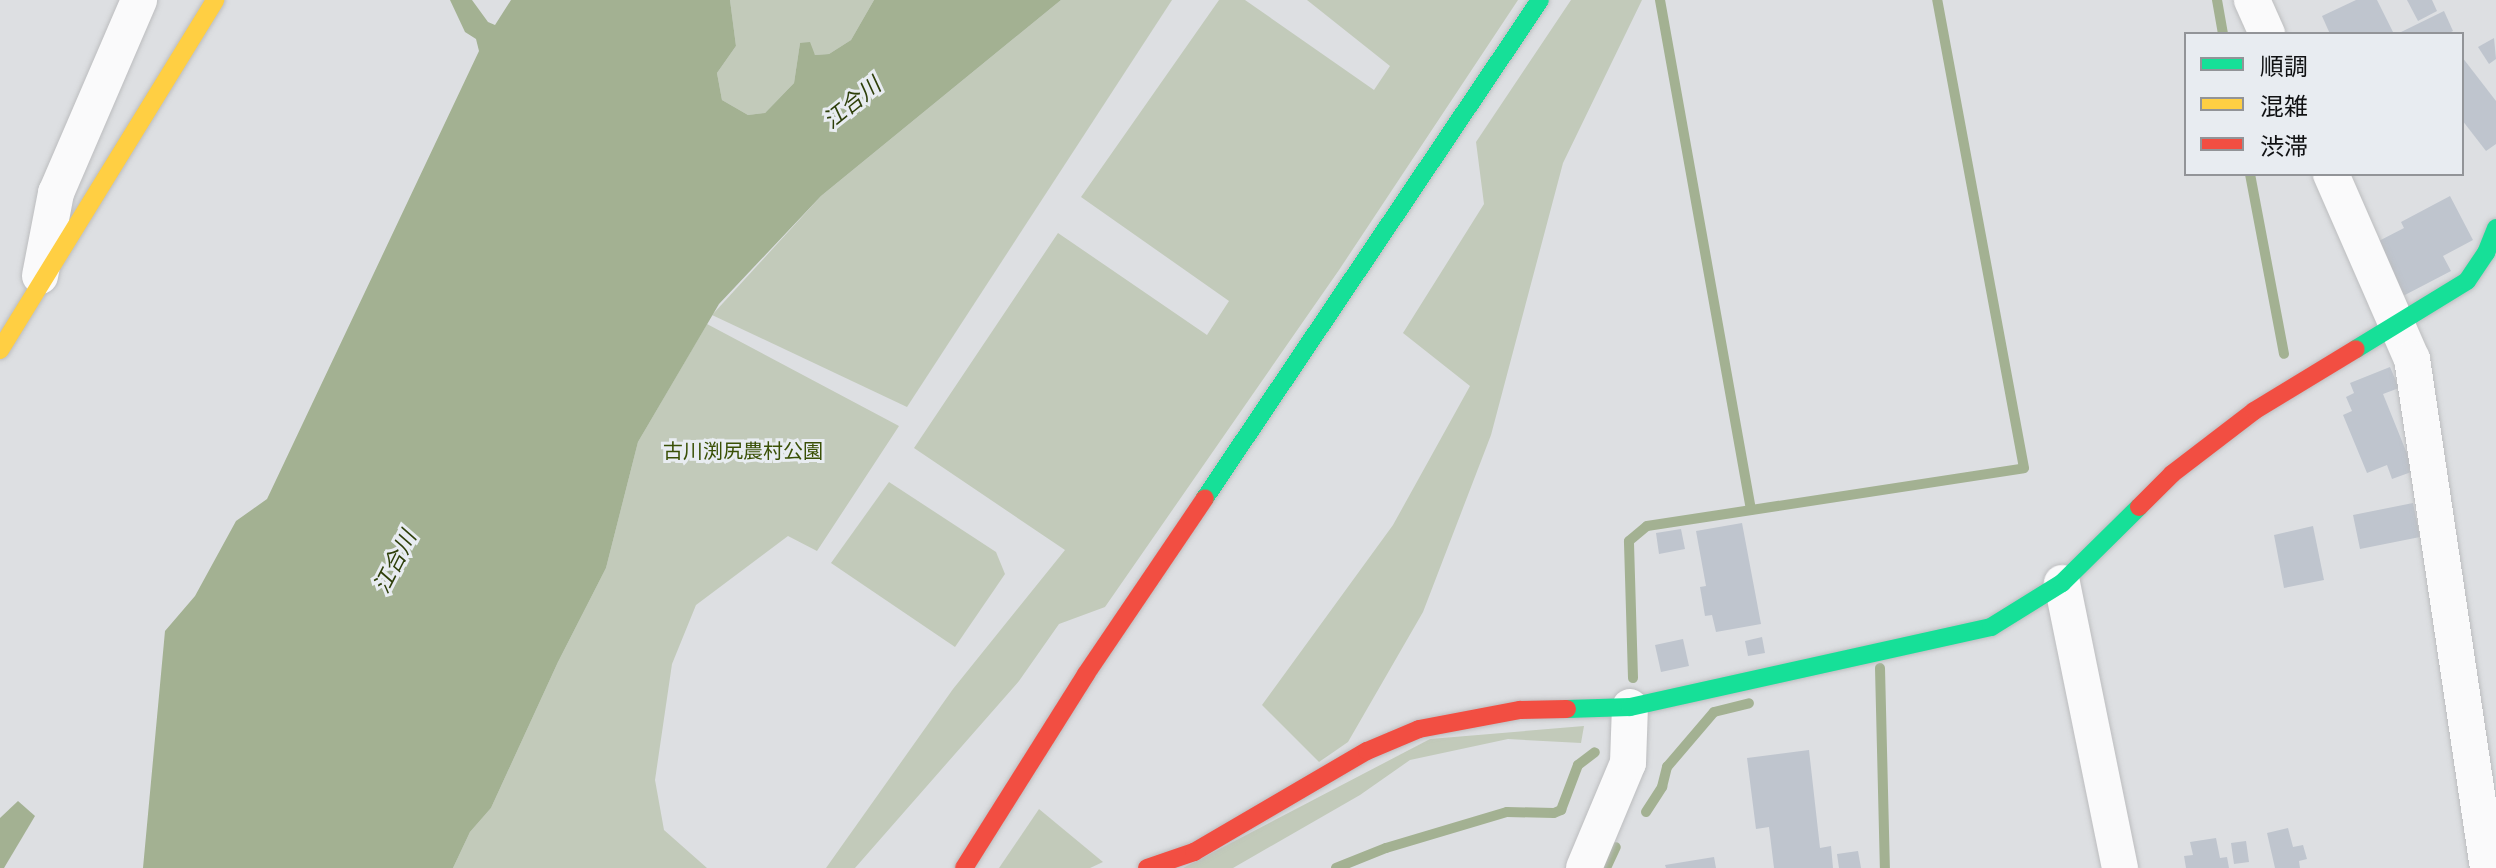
<!DOCTYPE html>
<meta charset="utf-8">
<style>
body{margin:0}
#map{position:relative;width:2496px;height:868px;overflow:hidden;background:#dddfe2;font-family:"PT Sans Narrow","Noto Sans JP",sans-serif}
div>[style]{position:absolute}
[style*='--x']{left:calc(var(--x)*1px);top:calc(var(--y)*1px);width:calc(var(--w)*1px);rotate:calc(var(--a)*1deg)}
.green>*{inset:0;background:#c2caba}
.water>*{inset:0;background:#a3b192}
.stream>*{height:10px;margin:-5px;padding:0 5px;transform-origin:5px;border-radius:5px;background:#a3b192}
.building>*{inset:0;background:#bfc5ce}
.roads{filter:drop-shadow(0 0 2px #bcbdbf) drop-shadow(0 0 2px #bcbdbf)}
.street>*{height:36px;margin:-18px;padding:0 18px;transform-origin:18px;border-radius:18px;background:#fafafb}
.fast>*{height:18px;margin:-9px;padding:0 9px;transform-origin:9px;border-radius:9px;background:#16e098}
.slow>*{height:18px;margin:-9px;padding:0 9px;transform-origin:9px;border-radius:9px;background:#ffcf43}
.jam>*{height:18px;margin:-9px;padding:0 9px;transform-origin:9px;border-radius:9px;background:#f24e42}
span{translate:-50% -50%;white-space:nowrap;text-align:center;line-height:1.15;-webkit-text-stroke:6px #e8ecf1;paint-order:stroke}
.park-label{font-size:20px;color:#3a5006}
.water-label{font-size:22px;color:#2e3f0a;font-style:italic}
.legend{position:absolute;left:2184px;top:32px;width:280px;height:144px;box-sizing:border-box;background:#e8ecf1;border:2px solid #929498;margin:0;padding:10px 14px;list-style:none;font-size:24px;color:#101113}
.legend li{display:flex;align-items:center;gap:16px;height:40px}
.legend b{width:40px;border:2px solid #929498}
</style>
<div id="map">
<div class="green">
<i style="clip-path:polygon(730px 0,874px 0,851px 40px,829px 54px,815px 55px,811px 48px,800px 43px,794px 83px,765px 113px,748px 115px,722px 100px,717px 73px,736px 46px)"></i>
<i style="clip-path:polygon(1061px 0,1172px 0,907px 407px,712px 315px,821px 196px)"></i>
<i style="clip-path:polygon(1219px 0,1245px 0,1374px 90px,1390px 66px,1307px 0,1518px 0,1339px 270px,1105px 607px,1059px 624px,1019px 681px,855px 868px,826px 868px,953px 689px,1065px 550px,914px 448px,1058px 233px,1207px 335px,1229px 301px,1081px 197px)"></i>
<i style="clip-path:polygon(1571px 0,1642px 0,1563px 163px,1491px 435px,1423px 612px,1348px 742px,1319px 762px,1262px 705px,1393px 525px,1470px 386px,1403px 333px,1484px 204px,1476px 142px)"></i>
<i style="clip-path:polygon(707px 324px,899px 426px,817px 551px,788px 536px,696px 605px,672px 664px,655px 780px,664px 830px,707px 868px,453px 868px,470px 832px,491px 808px,558px 662px,606px 568px,638px 442px)"></i>
<i style="clip-path:polygon(889px 482px,996px 552px,1005px 574px,955px 647px,831px 563px)"></i>
<i style="clip-path:polygon(1584px 726px,1581px 743px,1508px 739px,1410px 760px,1360px 795px,1233px 868px,1183px 868px,1430px 739px)"></i>
<i style="clip-path:polygon(1039px 809px,1103px 862px,1090px 868px,999px 868px)"></i>
</div>
<div class="water">
<i style="clip-path:polygon(450px 0,472px 0,488px 22px,495px 25px,511px 0,730px 0,736px 46px,717px 73px,722px 100px,748px 115px,765px 113px,794px 83px,800px 43px,810px 42px,815px 55px,829px 54px,851px 40px,874px 0,1061px 0,821px 196px,719px 304px,638px 442px,606px 568px,558px 662px,491px 808px,470px 832px,453px 868px,143px 868px,165px 631px,195px 596px,236px 521px,267px 499px,479px 51px,476px 39px,465px 32px)"></i>
<i style="clip-path:polygon(18px 801px,35px 816px,4px 868px,0 868px,0 818px)"></i>
</div>
<div class="stream">
<i style="--x:1660;--y:0;--w:518;--a:79.88"></i>
<i style="--x:2217;--y:0;--w:35;--a:80"></i>
<i style="--x:2250;--y:174;--w:183;--a:79.3"></i>
<i style="--x:1880;--y:668;--w:200;--a:88.6"></i>
<i style="--x:1633;--y:678;--w:137;--a:-91.7"></i>
<i style="--x:1629;--y:541;--w:23;--a:-40"></i>
<i style="--x:1647;--y:526;--w:381;--a:-8.7"></i>
<i style="--x:2024;--y:468;--w:476;--a:-100.5"></i>
<i style="--x:1646;--y:812;--w:30;--a:-57"></i>
<i style="--x:1662;--y:787;--w:21;--a:-76"></i>
<i style="--x:1667;--y:767;--w:72;--a:-49.5"></i>
<i style="--x:1714;--y:712;--w:36;--a:-14"></i>
<i style="--x:1336;--y:868;--w:54;--a:-21.8"></i>
<i style="--x:1386;--y:848;--w:126;--a:-16.6"></i>
<i style="--x:1507;--y:812;--w:47;--a:1.2"></i>
<i style="--x:1554;--y:813;--w:8;--a:-23"></i>
<i style="--x:1561;--y:810;--w:48;--a:-69.3"></i>
<i style="--x:1578;--y:765;--w:21;--a:-37"></i>
<i style="--x:1606;--y:868;--w:23;--a:-65"></i>
</div>
<div class="building">
<i style="clip-path:polygon(2356px 0,2377px 0,2394px 34px,2330px 34px,2322px 16px)"></i>
<i style="clip-path:polygon(2407px 0,2432px 0,2437px 11px,2418px 21px)"></i>
<i style="clip-path:polygon(2444px 11px,2453px 31px,2447px 34px,2397px 34px)"></i>
<i style="clip-path:polygon(2494px 38px,2496px 59px,2489px 64px,2478px 47px)"></i>
<i style="clip-path:polygon(2462px 57px,2496px 101px,2496px 144px,2486px 151px,2462px 120px)"></i>
<i style="clip-path:polygon(2450px 196px,2473px 240px,2443px 256px,2451px 271px,2403px 296px,2375px 243px,2404px 228px,2401px 222px)"></i>
<i style="clip-path:polygon(2390px 367px,2399px 388px,2383px 394px,2414px 471px,2392px 479px,2387px 465px,2367px 473px,2343px 415px,2352px 411px,2346px 397px,2354px 393px,2350px 383px)"></i>
<i style="clip-path:polygon(2413px 503px,2420px 537px,2360px 549px,2353px 515px)"></i>
<i style="clip-path:polygon(1742px 523px,1761px 624px,1716px 632px,1712px 615px,1705px 616px,1700px 587px,1706px 586px,1696px 531px)"></i>
<i style="clip-path:polygon(2313px 526px,2324px 580px,2284px 588px,2274px 535px)"></i>
<i style="clip-path:polygon(1681px 529px,1685px 549px,1659px 554px,1656px 533px)"></i>
<i style="clip-path:polygon(1762px 637px,1765px 653px,1748px 656px,1745px 641px)"></i>
<i style="clip-path:polygon(1683px 639px,1689px 666px,1661px 672px,1655px 645px)"></i>
<i style="clip-path:polygon(1809px 750px,1820px 848px,1831px 846px,1833px 868px,1774px 868px,1769px 827px,1756px 829px,1747px 758px)"></i>
<i style="clip-path:polygon(2288px 828px,2293px 847px,2303px 845px,2307px 859px,2299px 861px,2300px 868px,2275px 868px,2267px 833px)"></i>
<i style="clip-path:polygon(2216px 838px,2220px 858px,2227px 857px,2229px 868px,2186px 868px,2184px 856px,2193px 855px,2190px 842px)"></i>
<i style="clip-path:polygon(2246px 841px,2249px 862px,2234px 864px,2231px 843px)"></i>
<i style="clip-path:polygon(1858px 851px,1861px 868px,1839px 868px,1837px 854px)"></i>
<i style="clip-path:polygon(1714px 857px,1716px 868px,1666px 868px,1665px 865px)"></i>
</div>
<div class="roads">
<div class="street">
<i style="--x:2252;--y:0;--w:37;--a:66"></i>
<i style="--x:2331;--y:174;--w:202;--a:66.4"></i>
<i style="--x:2412;--y:359;--w:515;--a:81.51"></i>
<i style="--x:40;--y:276;--w:85;--a:-79.1"></i>
<i style="--x:56;--y:193;--w:210;--a:-66.7"></i>
<i style="--x:2062;--y:583;--w:291;--a:78.5"></i>
<i style="--x:1584;--y:868;--w:114;--a:-67.3"></i>
<i style="--x:1628;--y:763;--w:56;--a:-88"></i>
</div>
<div class="fast">
<i style="--x:2356;--y:349;--w:130;--a:-31.5"></i>
<i style="--x:2467;--y:281;--w:34;--a:-56"></i>
<i style="--x:2486;--y:253;--w:27;--a:-68"></i>
<i style="--x:1205;--y:498;--w:600;--a:-56.07"></i>
<i style="--x:1567;--y:709;--w:63;--a:-1.8"></i>
<i style="--x:1630;--y:707;--w:370;--a:-12.5"></i>
<i style="--x:1991;--y:627;--w:84;--a:-31.8"></i>
<i style="--x:2062;--y:583;--w:108;--a:-44.6"></i>
</div>
<div class="slow">
<i style="--x:0;--y:350;--w:411;--a:-58.4"></i>
</div>
<div class="jam">
<i style="--x:2139;--y:507;--w:47;--a:-45"></i>
<i style="--x:2172;--y:474;--w:103;--a:-37.5"></i>
<i style="--x:2254;--y:411;--w:119;--a:-31.3"></i>
<i style="--x:964;--y:868;--w:229;--a:-57.8"></i>
<i style="--x:1086;--y:674;--w:212;--a:-55.9"></i>
<i style="--x:1147;--y:868;--w:50;--a:-18.8"></i>
<i style="--x:1194;--y:852;--w:200;--a:-30.3"></i>
<i style="--x:1367;--y:751;--w:56;--a:-22.9"></i>
<i style="--x:1419;--y:729;--w:103;--a:-10.7"></i>
<i style="--x:1520;--y:710;--w:47;--a:-1.2"></i>
</div>
</div>
<div class="park-label">
<span style="left:743px;top:451px">古川渕尻農村公園</span>
</div>
<div class="water-label">
<span style="left:852px;top:103px;rotate:-39deg">江合川</span>
<span style="left:395px;top:562px;rotate:-63deg">江合川</span>
</div>
<ul class="legend">
<li><b style="height:10px;background:#16e098"></b>順調</li>
<li><b style="height:10px;background:#ffcf43"></b>混雑</li>
<li><b style="height:10px;background:#f24e42"></b>渋滞</li>
</ul>
</div>
